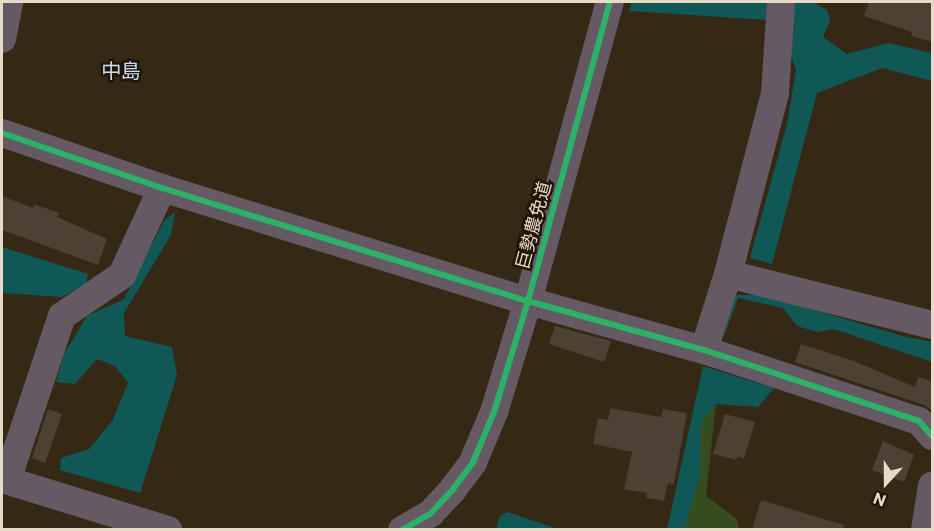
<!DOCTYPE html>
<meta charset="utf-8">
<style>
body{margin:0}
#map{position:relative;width:934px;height:531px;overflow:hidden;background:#352814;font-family:Commissioner,"Noto Sans JP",sans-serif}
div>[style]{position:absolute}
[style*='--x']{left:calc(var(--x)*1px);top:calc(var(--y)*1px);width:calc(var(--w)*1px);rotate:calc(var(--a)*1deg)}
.green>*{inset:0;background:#354d1e}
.water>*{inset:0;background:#105856}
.building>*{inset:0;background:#4c4132}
.minor>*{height:28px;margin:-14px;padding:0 14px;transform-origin:14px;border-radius:14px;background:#655964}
.cycleway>*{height:6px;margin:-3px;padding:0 3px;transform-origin:3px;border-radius:3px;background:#2db169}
span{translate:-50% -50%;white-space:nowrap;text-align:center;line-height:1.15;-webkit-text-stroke:5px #201608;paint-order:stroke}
.street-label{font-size:18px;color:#e9dac8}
.neighbourhood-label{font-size:20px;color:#ccdff8}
.frame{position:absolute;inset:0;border:3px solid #e9dac8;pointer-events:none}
.north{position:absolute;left:856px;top:453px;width:60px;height:60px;-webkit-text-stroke:4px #201608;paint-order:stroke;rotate:201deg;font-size:16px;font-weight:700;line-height:24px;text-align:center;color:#e9dac8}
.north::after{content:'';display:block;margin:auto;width:21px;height:27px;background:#e9dac8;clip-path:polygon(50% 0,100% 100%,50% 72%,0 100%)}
</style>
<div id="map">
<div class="green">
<i style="clip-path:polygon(697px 396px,716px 403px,706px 496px,737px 519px,739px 529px,667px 530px)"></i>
</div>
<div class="water">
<i style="clip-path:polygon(632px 2px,756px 2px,768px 3px,767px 20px,629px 11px)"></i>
<i style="clip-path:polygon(794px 2px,812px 2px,827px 10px,830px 20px,823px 37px,847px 54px,889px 43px,932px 53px,932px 81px,882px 68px,817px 93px,772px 264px,750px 258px,787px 124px,796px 70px,790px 53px)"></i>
<i style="clip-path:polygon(175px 212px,171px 235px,124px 313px,125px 336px,172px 347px,177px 375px,140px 493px,60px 470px,61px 458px,89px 449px,112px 421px,128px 383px,115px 366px,97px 359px,75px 384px,56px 382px,64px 354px,87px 316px,124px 299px,164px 221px)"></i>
<i style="clip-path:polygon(2px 247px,88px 274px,86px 284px,62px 297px,2px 293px)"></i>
<i style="clip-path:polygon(734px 295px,763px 295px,906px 337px,932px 342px,932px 362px,834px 329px,817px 332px,797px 326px,783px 308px,738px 298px,723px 339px)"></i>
<i style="clip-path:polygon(703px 366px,774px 388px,758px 407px,716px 404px,701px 423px,700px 474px,685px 529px,667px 530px)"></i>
<i style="clip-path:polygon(507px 512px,558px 529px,496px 529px,500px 516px)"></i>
</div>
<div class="building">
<i style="clip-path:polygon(869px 2px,933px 2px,933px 42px,911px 36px,912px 32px,864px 16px)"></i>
<i style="clip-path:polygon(2px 196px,33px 208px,34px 204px,59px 213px,57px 217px,107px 239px,98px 265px,2px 230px)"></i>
<i style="clip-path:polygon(555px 326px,611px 341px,604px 362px,549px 344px)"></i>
<i style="clip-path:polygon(801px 344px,854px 361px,915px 387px,918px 377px,933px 382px,933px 411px,924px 405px,795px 362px)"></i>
<i style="clip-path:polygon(610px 408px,661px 417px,663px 409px,687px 413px,674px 484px,668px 483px,664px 501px,646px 498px,647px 493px,624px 489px,632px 452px,593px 444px,598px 418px,608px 420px)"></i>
<i style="clip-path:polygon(48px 409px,62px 414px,45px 463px,32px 458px)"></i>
<i style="clip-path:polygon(725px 414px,755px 422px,744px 459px,738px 456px,736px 460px,713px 454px)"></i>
<i style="clip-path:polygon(883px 441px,914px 455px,904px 482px,872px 470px)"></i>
<i style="clip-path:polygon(761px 500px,844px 525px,843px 530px,752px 530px)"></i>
</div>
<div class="minor">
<i style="--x:2;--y:39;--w:38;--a:-79"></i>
<i style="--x:2;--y:133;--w:169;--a:19"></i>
<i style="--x:162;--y:188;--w:383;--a:17.2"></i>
<i style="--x:528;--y:301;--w:183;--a:15.6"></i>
<i style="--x:704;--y:350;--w:226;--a:18.3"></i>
<i style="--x:919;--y:421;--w:20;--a:49"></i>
<i style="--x:728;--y:274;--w:210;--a:14"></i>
<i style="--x:704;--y:350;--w:80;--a:-72.5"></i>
<i style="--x:728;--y:274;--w:187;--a:-75.4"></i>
<i style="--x:775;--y:93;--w:91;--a:-86.2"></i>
<i style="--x:2;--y:479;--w:174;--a:17.1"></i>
<i style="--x:7;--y:480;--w:173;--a:-71.5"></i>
<i style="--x:62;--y:316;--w:73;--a:-34.3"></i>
<i style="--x:122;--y:275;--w:96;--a:-65.3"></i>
<i style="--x:402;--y:530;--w:34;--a:-30"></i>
<i style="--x:431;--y:513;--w:33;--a:-47"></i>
<i style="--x:453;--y:489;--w:34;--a:-53"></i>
<i style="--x:473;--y:462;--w:54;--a:-67.2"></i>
<i style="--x:494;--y:412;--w:116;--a:-73"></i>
<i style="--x:528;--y:301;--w:310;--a:-74.7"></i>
<i style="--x:925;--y:530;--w:45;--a:-81"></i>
</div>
<div class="cycleway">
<i style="--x:2;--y:133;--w:169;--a:19"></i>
<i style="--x:162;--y:188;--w:383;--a:17.2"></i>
<i style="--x:528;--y:301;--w:183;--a:15.6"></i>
<i style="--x:704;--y:350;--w:226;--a:18.3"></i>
<i style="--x:919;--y:421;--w:20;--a:49"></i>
<i style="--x:402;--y:530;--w:34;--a:-30"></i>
<i style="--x:431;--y:513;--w:33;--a:-47"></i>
<i style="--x:453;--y:489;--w:34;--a:-53"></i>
<i style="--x:473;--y:462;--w:54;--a:-67.2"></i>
<i style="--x:494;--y:412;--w:116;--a:-73"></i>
<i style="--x:528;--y:301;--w:310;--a:-74.7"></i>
</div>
<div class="street-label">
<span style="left:533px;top:225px;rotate:-75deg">巨勢農免道</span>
</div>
<div class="neighbourhood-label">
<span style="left:121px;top:70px">中島</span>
</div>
<div class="frame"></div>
<div class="north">N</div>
</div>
